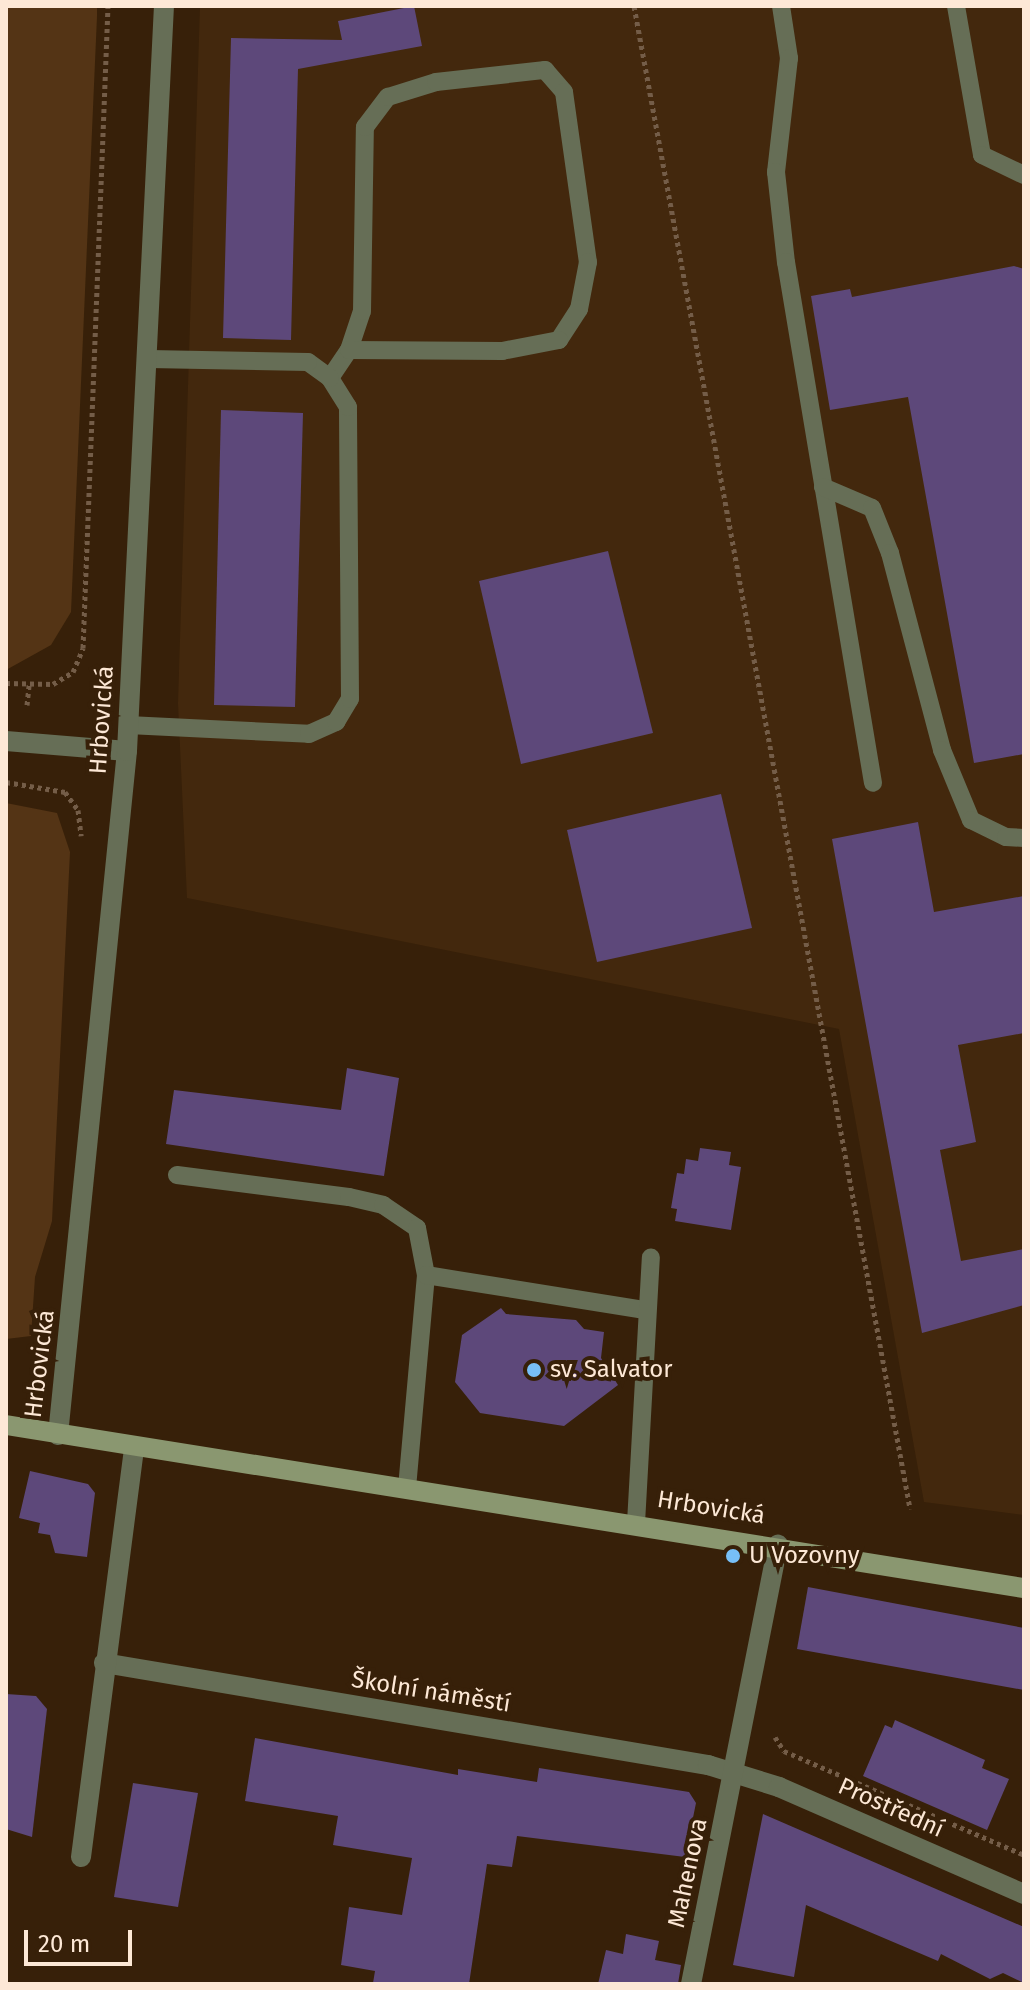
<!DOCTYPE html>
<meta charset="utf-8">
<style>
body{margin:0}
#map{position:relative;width:1030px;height:1990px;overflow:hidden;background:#372009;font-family:"Fira Sans",sans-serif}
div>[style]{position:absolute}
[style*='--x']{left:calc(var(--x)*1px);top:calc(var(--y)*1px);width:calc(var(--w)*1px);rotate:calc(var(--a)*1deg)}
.built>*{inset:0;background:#43280d}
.green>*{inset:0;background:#543415}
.building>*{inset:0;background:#5d487a}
.path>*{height:5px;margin-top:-2.5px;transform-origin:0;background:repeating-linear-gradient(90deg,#745d48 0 4px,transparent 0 8px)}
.lane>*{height:18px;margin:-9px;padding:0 9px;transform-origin:9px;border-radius:9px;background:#666e56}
.street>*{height:20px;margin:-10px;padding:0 10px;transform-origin:10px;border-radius:10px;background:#666e56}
.secondary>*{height:20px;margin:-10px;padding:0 10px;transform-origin:10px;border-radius:10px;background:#8a9770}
.dots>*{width:22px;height:22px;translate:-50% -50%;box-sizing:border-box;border:4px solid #372009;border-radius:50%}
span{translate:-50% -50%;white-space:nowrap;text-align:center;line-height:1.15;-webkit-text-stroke:8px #372009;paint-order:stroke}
.street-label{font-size:24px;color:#fde8d6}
.poi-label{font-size:24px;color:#fde8d6}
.left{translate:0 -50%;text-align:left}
.frame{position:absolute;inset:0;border:8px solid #fde8d6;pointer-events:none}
.scale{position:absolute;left:24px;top:1930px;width:108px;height:36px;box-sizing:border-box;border:4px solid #fde8d6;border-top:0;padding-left:10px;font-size:24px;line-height:28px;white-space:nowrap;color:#fde8d6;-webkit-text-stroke:6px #372009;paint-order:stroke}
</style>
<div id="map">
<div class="built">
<i style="clip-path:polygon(200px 6px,1024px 6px,1024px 1515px,924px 1502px,839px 1029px,187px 898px,178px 703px)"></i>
</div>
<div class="green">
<i style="clip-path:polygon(6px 6px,97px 6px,97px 16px,71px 612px,51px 645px,6px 670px)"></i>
<i style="clip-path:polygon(6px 803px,57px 813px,70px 852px,52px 1221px,35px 1277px,31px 1336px,6px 1339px)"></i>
</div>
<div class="building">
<i style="clip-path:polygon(414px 6px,422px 46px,298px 69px,291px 340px,223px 338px,231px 38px,342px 40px,338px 21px)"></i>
<i style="clip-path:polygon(1014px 266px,1024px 269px,1024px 754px,974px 763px,908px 397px,830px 410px,811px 296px,850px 289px,852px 297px)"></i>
<i style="clip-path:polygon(221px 410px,303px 413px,295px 707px,214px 705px)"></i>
<i style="clip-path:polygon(608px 551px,653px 733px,521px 764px,479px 581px)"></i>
<i style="clip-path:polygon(721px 794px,752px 928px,597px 962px,567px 830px)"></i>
<i style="clip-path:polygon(918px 822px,934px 912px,1024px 896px,1024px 1033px,958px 1045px,976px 1142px,940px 1150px,961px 1261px,1024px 1249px,1024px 1305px,922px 1333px,832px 839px)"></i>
<i style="clip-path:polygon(347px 1068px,399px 1078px,384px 1176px,166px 1144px,174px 1090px,341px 1110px)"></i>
<i style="clip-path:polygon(700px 1148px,731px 1152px,729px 1165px,741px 1167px,731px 1230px,675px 1221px,677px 1209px,671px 1208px,677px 1173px,684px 1174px,686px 1159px,698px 1161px)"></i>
<i style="clip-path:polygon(501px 1308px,506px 1314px,576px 1320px,584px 1329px,604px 1332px,601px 1358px,618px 1385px,564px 1426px,480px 1413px,455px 1382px,462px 1335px)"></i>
<i style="clip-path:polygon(30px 1471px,88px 1484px,95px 1493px,87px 1557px,55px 1553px,50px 1535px,38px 1533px,40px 1523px,19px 1518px)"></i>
<i style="clip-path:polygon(808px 1587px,1024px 1628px,1024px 1690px,797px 1649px)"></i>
<i style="clip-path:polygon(6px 1694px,36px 1696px,47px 1709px,32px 1837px,6px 1829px)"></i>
<i style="clip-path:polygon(895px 1720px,985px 1760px,982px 1768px,1009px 1779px,987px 1830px,863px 1776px,885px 1725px,892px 1728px)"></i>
<i style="clip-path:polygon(255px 1738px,458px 1775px,458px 1769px,537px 1782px,539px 1768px,689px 1792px,696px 1803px,685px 1857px,517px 1836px,512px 1867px,487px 1864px,469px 1984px,373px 1983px,375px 1971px,341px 1965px,349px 1907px,402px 1915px,412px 1858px,333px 1845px,338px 1816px,245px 1801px)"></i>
<i style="clip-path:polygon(133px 1783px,198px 1793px,178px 1907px,114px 1897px)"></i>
<i style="clip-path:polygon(763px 1814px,1024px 1927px,1024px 1983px,1003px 1973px,990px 1979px,941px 1954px,938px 1961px,806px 1905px,794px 1977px,733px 1965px)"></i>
<i style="clip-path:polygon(626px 1934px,659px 1941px,655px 1960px,681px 1965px,678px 1984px,598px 1984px,606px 1950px,623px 1954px)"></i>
</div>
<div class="path">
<i style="--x:634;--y:6;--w:1528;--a:79.59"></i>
<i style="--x:6;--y:683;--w:47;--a:1.2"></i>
<i style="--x:53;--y:684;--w:23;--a:-31"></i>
<i style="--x:73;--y:672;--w:26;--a:-67"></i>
<i style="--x:83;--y:648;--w:642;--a:-87.77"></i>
<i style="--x:27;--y:705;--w:20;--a:-84"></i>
<i style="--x:6;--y:782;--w:60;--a:9.6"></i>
<i style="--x:65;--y:792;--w:22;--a:54"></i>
<i style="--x:78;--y:810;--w:26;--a:83"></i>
<i style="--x:775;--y:1737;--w:17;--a:57"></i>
<i style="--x:784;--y:1751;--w:262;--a:23.4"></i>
</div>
<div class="lane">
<i style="--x:781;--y:6;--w:53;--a:81.3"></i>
<i style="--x:789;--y:58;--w:115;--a:96.5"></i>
<i style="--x:776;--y:172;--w:91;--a:83.7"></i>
<i style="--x:786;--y:262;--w:528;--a:80.52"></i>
<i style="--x:956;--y:6;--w:151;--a:80.1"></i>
<i style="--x:982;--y:155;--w:47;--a:25.5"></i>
<i style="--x:330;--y:378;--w:34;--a:-56"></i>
<i style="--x:349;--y:350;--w:41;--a:-71.6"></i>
<i style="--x:362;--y:311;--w:184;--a:-89.1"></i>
<i style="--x:365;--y:127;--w:38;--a:-53"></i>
<i style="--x:388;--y:97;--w:50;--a:-17.4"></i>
<i style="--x:436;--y:82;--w:110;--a:-6.3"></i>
<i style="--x:545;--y:70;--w:29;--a:49"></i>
<i style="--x:564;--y:92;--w:172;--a:82"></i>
<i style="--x:588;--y:262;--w:48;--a:100.8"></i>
<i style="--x:579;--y:309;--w:37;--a:123"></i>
<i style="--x:559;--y:340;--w:58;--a:169.1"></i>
<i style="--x:502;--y:351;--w:153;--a:-179.6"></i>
<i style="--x:823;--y:487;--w:53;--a:23.2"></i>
<i style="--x:872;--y:508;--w:48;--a:68.2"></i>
<i style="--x:890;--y:553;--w:204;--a:75.2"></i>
<i style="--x:942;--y:750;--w:76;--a:67.5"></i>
<i style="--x:971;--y:820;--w:39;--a:26"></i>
<i style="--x:1006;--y:837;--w:18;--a:3"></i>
<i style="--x:128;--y:725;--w:181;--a:2.8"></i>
<i style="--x:309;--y:734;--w:30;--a:-24"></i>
<i style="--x:336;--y:722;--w:27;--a:-59"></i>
<i style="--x:350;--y:699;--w:292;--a:-90.4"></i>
<i style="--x:348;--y:407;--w:34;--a:-122"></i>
<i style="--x:330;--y:378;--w:27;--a:-144"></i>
<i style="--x:308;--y:362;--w:159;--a:-178.9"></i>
<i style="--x:177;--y:1175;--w:173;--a:7.3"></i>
<i style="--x:349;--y:1197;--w:35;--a:13"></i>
<i style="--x:383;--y:1205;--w:41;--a:34.1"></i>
<i style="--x:417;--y:1228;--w:48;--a:79.2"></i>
<i style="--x:426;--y:1275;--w:215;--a:95.1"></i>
<i style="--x:426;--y:1275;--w:222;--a:9.1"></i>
<i style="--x:636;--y:1523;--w:266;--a:-86.8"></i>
</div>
<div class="street">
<i style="--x:6;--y:741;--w:121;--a:4.7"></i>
<i style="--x:58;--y:1435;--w:687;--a:-84.24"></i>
<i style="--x:127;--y:751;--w:746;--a:-87.16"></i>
<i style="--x:104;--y:1663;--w:613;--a:9.59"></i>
<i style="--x:708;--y:1765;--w:74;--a:17.2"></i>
<i style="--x:779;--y:1787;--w:267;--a:23.6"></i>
<i style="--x:81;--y:1857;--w:413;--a:-82.6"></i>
<i style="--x:691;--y:1984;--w:448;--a:-78.8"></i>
</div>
<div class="secondary">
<i style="--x:6;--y:1425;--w:1031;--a:9.1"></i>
</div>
<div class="dots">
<i style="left:534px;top:1370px;background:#77bff7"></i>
<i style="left:733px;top:1556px;background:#77bff7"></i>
</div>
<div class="street-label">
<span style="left:102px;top:720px;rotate:-86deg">Hrbovická</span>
<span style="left:40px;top:1364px;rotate:-83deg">Hrbovická</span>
<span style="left:711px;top:1508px;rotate:9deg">Hrbovická</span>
<span style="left:431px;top:1692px;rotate:9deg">Školní náměstí</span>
<span style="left:891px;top:1808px;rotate:24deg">Prostřední</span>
<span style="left:688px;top:1873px;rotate:-78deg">Mahenova</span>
</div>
<div class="poi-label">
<span class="left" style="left:550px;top:1370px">sv. Salvator</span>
<span class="left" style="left:749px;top:1556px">U Vozovny</span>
</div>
<div class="frame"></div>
<div class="scale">20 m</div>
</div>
